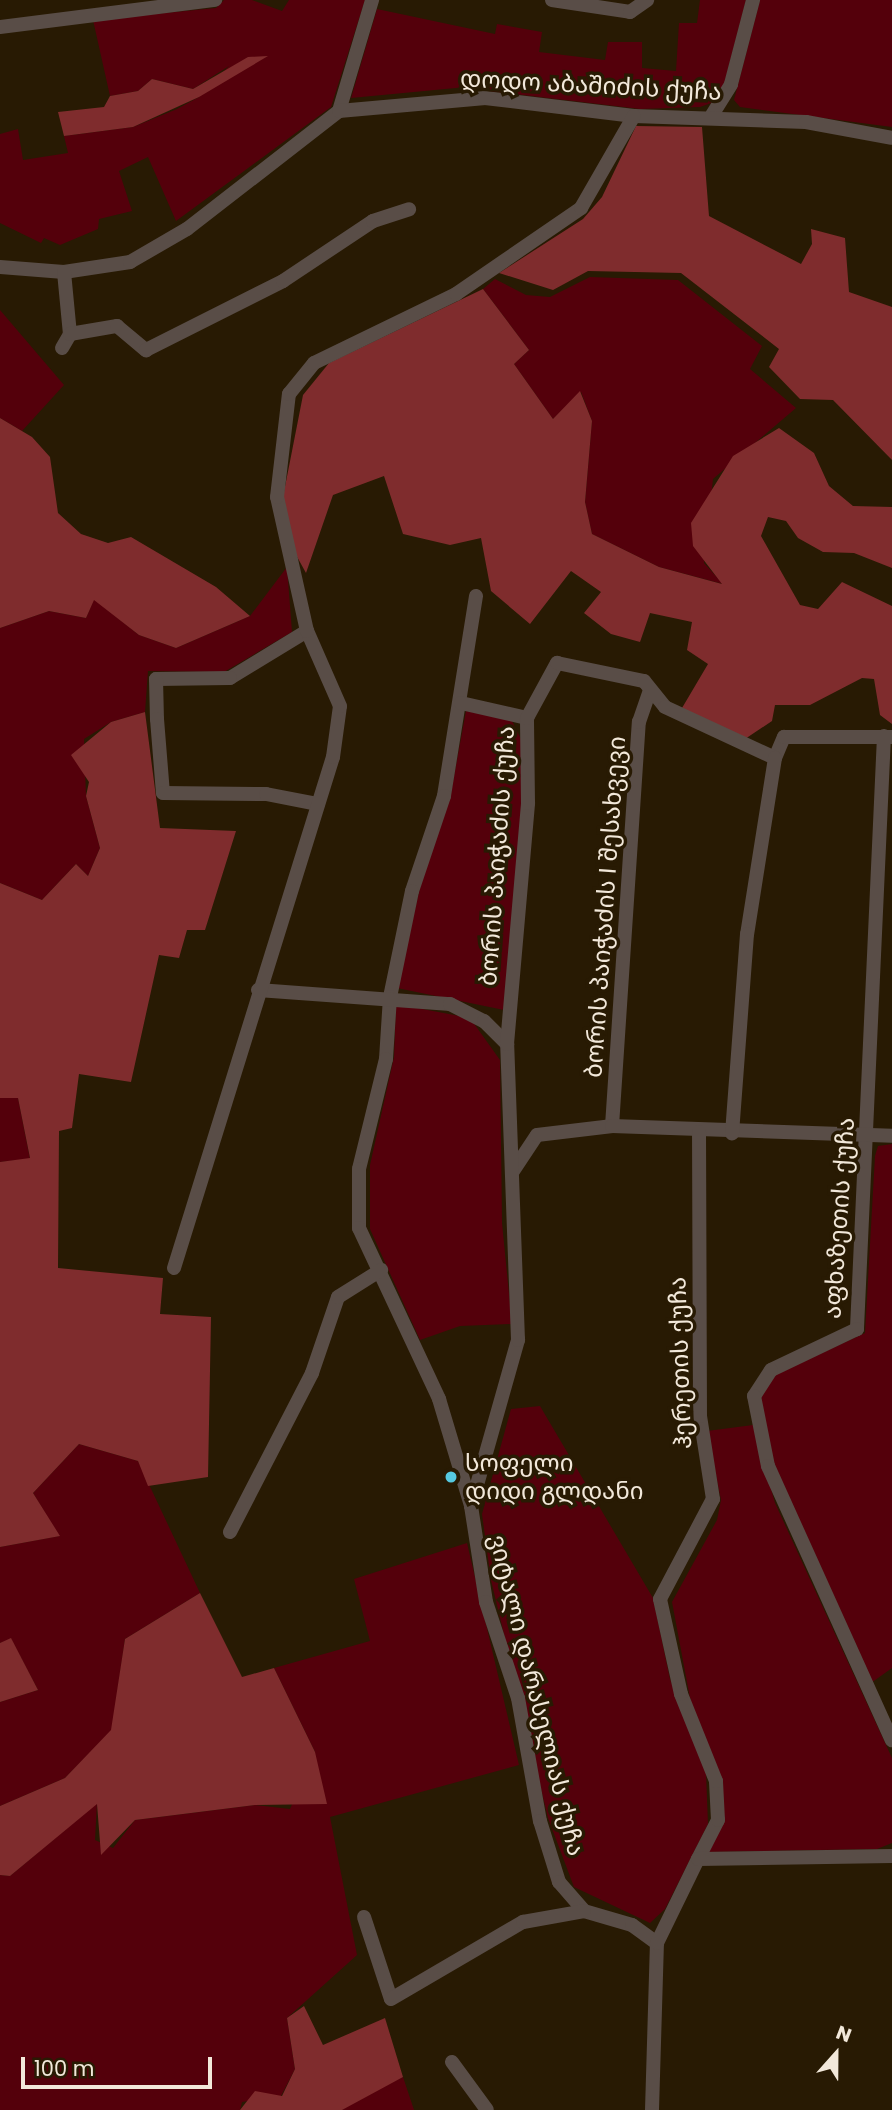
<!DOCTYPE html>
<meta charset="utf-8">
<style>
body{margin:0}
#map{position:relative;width:892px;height:2110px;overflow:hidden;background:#281a03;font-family:Poppins,"Noto Sans Georgian",sans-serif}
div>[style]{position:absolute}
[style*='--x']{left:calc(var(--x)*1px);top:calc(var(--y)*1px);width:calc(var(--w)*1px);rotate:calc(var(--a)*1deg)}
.green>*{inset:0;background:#54000b}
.forest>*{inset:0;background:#7f2c2d}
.minor>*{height:14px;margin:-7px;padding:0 7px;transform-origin:7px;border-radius:7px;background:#594d47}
.dots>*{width:19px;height:19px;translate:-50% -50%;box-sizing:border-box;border:4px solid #281a03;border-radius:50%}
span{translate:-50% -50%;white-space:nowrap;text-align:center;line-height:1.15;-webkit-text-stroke:7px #281a03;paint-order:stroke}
.street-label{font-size:24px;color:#f2e8da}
.poi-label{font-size:24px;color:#f2e8da}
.left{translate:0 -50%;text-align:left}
.north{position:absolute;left:801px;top:2019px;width:70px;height:70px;-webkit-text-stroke:5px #281a03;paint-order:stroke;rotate:21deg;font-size:19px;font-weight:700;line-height:28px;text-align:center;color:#f2e8da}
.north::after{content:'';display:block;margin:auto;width:24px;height:32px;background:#f2e8da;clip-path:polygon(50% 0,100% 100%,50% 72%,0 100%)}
.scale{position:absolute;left:21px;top:2057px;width:191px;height:32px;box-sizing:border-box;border:4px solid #f2e8da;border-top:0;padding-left:9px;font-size:21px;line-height:24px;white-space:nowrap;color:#f2e8da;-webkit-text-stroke:5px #281a03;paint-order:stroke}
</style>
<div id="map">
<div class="green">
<i style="clip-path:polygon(224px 0,252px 0,282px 11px,289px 0,365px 0,331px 107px,176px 221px,148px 157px,119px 171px,132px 211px,99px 219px,98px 229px,60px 245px,44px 238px,41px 243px,0 223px,0 134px,18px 129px,23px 160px,68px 153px,64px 136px,133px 127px,177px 109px,199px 97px,229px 66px,193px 89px,152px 79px,138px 91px,110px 96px,93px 20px,216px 8px)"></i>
<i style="clip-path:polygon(700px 0,746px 0,723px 89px,714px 102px,700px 107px,640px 109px,488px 91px,487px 85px,351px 98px,377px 9px,495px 34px,497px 24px,542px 32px,539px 52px,605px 60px,608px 42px,642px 42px,642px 68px,676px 71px,679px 23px,697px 23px)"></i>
<i style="clip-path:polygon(760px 0,892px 0,892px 127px,740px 107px,734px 100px)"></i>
<i style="clip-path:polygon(590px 277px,678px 280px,762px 346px,750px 369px,796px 408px,713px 479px,704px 563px,723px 584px,659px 567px,592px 534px,585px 502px,592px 421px,581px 392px,553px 419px,514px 364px,529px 350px,483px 289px,495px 279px,526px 295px,550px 297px)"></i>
<i style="clip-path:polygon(0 310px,64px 385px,22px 431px,0 418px)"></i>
<i style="clip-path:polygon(287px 567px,292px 632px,224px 672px,148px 671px,145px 712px,111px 722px,84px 739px,86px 796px,100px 848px,88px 876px,76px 864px,42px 900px,0 883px,0 628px,49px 611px,86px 618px,94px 599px,139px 635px,176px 648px,250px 616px)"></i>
<i style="clip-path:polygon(466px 711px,511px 719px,521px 739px,523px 806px,504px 1010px,397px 988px,421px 883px,450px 798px)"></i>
<i style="clip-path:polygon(396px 1004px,470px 1018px,500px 1060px,502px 1223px,512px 1324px,460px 1326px,420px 1340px,370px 1229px,370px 1165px,394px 1057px)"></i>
<i style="clip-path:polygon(0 1098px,18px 1098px,30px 1159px,0 1162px)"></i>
<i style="clip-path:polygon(892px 1144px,892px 1668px,871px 1683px,773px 1466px,760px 1399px,772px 1376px,865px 1333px,875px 1156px,878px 1146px)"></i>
<i style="clip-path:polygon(540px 1406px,653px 1598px,670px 1679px,706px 1773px,708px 1824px,665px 1909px,650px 1923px,574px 1887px,548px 1818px,491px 1580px,482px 1514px,511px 1409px)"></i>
<i style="clip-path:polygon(753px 1425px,775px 1503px,892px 1758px,892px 1843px,877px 1849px,708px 1852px,725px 1820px,690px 1698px,672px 1602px,717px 1520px,721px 1500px,707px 1431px)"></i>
<i style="clip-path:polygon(79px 1444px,138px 1461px,200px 1593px,125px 1639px,112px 1730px,65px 1778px,0 1806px,0 1702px,38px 1690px,11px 1639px,0 1643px,0 1547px,59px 1536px,33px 1493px)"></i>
<i style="clip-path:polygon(467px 1543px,519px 1765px,330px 1817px,357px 1955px,287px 2018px,295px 2069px,281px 2096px,242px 2102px,240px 2110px,0 2110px,0 1875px,10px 1876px,97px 1803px,95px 1840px,113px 1848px,135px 1820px,255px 1805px,290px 1809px,315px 1752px,274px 1668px,370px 1641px,354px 1579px)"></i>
<i style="clip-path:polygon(403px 2077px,414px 2110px,342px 2110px,355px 2099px)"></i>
</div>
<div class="forest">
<i style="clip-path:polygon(268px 56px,199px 97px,133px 127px,64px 136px,58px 112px,104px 107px,110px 96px,138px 91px,152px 79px,193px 89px,248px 57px)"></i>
<i style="clip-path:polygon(636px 126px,702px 127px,709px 216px,801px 264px,812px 244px,811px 229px,845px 238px,849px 292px,892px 307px,892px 460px,833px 400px,800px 399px,769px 367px,779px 349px,681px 273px,588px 271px,553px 290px,499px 273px,583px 219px,602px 197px)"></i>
<i style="clip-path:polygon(483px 289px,529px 350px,514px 364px,553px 419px,580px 391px,592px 421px,585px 502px,592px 534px,659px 567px,722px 584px,693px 546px,691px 523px,733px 456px,779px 428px,814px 453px,829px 486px,853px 506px,892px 507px,892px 568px,854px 553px,823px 552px,798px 538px,786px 521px,768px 517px,761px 536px,800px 605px,818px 609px,842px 582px,892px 606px,892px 724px,880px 715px,874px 679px,862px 678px,810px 705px,775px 705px,772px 721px,745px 739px,682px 708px,708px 664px,687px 650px,692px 622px,650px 613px,640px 642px,611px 634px,584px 613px,601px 592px,571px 571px,530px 624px,491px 591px,481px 538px,450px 545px,403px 534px,384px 476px,333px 495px,306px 573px,290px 544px,282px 502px,303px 395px,329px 363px)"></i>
<i style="clip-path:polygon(0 418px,32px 437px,50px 457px,58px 513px,81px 534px,108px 543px,131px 537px,216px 587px,250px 616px,176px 648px,139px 635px,94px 600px,86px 618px,49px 611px,0 628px)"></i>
<i style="clip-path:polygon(145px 712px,160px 828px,236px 831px,205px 930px,187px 930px,179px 958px,159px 955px,131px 1082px,79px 1074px,72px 1128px,59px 1131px,58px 1268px,163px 1278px,160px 1314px,211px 1317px,208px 1477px,148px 1486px,138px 1461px,79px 1444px,33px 1493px,60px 1536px,0 1547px,0 1162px,30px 1158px,18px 1098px,0 1098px,0 883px,42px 900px,76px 864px,88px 876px,100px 848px,86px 796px,89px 782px,71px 755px,111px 722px)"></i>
<i style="clip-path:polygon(200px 1593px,242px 1677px,274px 1668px,315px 1752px,327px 1804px,255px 1805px,135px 1820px,101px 1855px,97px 1804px,10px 1876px,0 1875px,0 1806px,65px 1778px,111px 1730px,125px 1639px)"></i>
<i style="clip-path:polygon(11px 1638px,38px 1690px,0 1702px,0 1643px)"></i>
<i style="clip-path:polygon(304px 2006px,323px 2045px,385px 2018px,403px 2077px,342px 2110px,240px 2110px,255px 2091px,282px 2096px,295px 2069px,287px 2018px)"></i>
</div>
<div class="minor">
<i style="--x:552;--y:0;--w:79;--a:8.7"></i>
<i style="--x:630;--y:12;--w:21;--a:-35"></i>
<i style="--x:0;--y:27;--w:217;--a:-7.2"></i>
<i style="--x:339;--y:111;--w:116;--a:-73.4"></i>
<i style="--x:712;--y:115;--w:36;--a:-58"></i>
<i style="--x:731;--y:84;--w:87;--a:-75.3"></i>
<i style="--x:0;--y:267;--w:64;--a:4.5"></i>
<i style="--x:64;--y:272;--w:67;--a:-8.6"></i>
<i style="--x:130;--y:262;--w:66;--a:-30.1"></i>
<i style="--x:187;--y:229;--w:192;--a:-37.8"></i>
<i style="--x:339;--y:111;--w:147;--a:-5.1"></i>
<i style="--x:485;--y:98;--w:150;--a:6.9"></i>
<i style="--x:634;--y:116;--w:172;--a:2"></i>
<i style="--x:806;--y:122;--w:87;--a:10.5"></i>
<i style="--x:64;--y:272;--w:62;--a:84.5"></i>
<i style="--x:62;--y:348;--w:16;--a:-60"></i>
<i style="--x:70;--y:334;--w:48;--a:-9.7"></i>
<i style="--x:117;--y:326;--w:38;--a:40"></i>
<i style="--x:146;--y:350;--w:153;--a:-26.7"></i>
<i style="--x:283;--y:281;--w:108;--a:-33.7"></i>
<i style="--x:373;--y:221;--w:38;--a:-18"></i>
<i style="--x:476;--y:596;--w:203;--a:99.1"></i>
<i style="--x:444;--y:796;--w:100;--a:108.6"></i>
<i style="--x:412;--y:891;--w:108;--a:101.7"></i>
<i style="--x:390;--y:997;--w:62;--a:93.7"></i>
<i style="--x:386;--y:1059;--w:113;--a:103.8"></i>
<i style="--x:359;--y:1169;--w:59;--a:90"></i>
<i style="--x:359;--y:1228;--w:189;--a:64.9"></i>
<i style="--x:439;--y:1399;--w:112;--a:73.3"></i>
<i style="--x:471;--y:1506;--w:97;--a:81.1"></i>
<i style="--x:486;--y:1602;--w:101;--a:71.6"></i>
<i style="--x:518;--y:1698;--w:125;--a:79.9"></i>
<i style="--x:540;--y:1821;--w:64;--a:72.7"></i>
<i style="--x:559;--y:1882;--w:38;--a:49"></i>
<i style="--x:584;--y:1911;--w:50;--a:16.3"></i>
<i style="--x:632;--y:1925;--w:31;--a:36"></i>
<i style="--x:307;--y:631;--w:90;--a:148.6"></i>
<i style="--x:230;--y:678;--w:74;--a:179.2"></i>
<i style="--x:156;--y:679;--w:40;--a:88.6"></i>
<i style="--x:157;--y:719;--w:74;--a:85.4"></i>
<i style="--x:163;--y:793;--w:103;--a:0.6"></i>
<i style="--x:266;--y:794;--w:53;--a:10.9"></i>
<i style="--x:461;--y:703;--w:68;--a:12.8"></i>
<i style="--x:884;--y:736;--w:594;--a:92.61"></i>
<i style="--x:857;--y:1329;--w:95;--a:154.5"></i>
<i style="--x:771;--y:1370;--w:31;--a:123"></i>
<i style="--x:754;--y:1396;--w:71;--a:78.7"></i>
<i style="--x:768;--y:1466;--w:301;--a:65.7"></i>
<i style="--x:775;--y:758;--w:23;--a:-67"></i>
<i style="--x:784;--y:737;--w:107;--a:0"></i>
<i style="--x:258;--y:990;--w:193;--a:4.2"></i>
<i style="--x:450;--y:1004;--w:38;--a:27"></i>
<i style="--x:484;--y:1021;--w:33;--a:45"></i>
<i style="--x:612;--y:1126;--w:405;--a:-86.2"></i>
<i style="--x:639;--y:722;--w:31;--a:-71"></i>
<i style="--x:513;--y:1171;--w:43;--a:-56.3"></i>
<i style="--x:537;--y:1135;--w:76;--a:-6.8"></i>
<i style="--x:612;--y:1126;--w:280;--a:2"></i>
<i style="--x:174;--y:1268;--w:535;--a:-72.72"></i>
<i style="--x:333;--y:757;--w:51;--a:-82.2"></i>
<i style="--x:340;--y:706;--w:82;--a:-113.7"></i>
<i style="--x:307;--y:631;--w:137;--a:-102.6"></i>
<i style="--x:277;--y:497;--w:104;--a:-83.4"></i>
<i style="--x:289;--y:394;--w:40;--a:-51"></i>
<i style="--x:314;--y:363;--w:158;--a:-25.9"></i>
<i style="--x:456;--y:294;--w:152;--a:-34.5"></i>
<i style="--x:581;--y:208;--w:106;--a:-60.1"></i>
<i style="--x:471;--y:1506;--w:173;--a:-74.2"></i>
<i style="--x:518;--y:1340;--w:296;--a:-92.1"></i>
<i style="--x:507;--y:1044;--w:242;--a:-85"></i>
<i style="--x:528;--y:803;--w:85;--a:-90.7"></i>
<i style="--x:527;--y:718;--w:63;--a:-61.4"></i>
<i style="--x:557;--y:663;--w:89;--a:11.7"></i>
<i style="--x:644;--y:681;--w:33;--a:51"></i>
<i style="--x:665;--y:707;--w:121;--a:24.9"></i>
<i style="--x:775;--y:758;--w:178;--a:99"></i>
<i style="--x:747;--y:934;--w:200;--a:94.3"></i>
<i style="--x:230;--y:1532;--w:179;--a:-62.7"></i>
<i style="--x:312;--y:1373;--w:80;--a:-71.1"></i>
<i style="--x:338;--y:1297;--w:51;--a:-32.1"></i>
<i style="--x:698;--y:1859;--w:44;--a:-62.9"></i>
<i style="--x:718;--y:1820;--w:39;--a:-93"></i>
<i style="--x:716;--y:1781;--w:94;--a:-111.9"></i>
<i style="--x:681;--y:1694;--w:97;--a:-102.5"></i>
<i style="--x:660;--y:1599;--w:113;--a:-62.1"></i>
<i style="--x:713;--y:1499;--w:84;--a:-98.9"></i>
<i style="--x:700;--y:1416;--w:284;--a:-90.2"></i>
<i style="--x:364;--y:1917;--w:86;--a:71.8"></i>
<i style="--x:391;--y:1999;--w:153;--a:-30.3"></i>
<i style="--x:523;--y:1922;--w:62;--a:-10.2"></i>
<i style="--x:452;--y:2062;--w:59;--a:53.9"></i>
<i style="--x:652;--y:2110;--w:167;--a:-88.3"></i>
<i style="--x:657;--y:1943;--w:93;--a:-64"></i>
<i style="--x:698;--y:1859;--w:194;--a:-0.9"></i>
</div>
<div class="dots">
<i style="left:451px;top:1477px;background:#56c9e1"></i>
</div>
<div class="street-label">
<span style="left:591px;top:85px;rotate:3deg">დოდო აბაშიძის ქუჩა</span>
<span style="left:497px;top:856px;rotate:-86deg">ბორის პაიჭაძის ქუჩა</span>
<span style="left:605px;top:907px;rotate:-86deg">ბორის პაიჭაძის I შესახვევი</span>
<span style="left:839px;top:1218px;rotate:-86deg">აფხაზეთის ქუჩა</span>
<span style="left:680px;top:1363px;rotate:-92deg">ჰერეთის ქუჩა</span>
<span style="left:537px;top:1695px;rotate:76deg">ვიტალი დარასელიას ქუჩა</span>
</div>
<div class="poi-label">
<span class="left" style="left:465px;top:1477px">სოფელი<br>დიდი გლდანი</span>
</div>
<div class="north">N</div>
<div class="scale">100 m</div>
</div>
